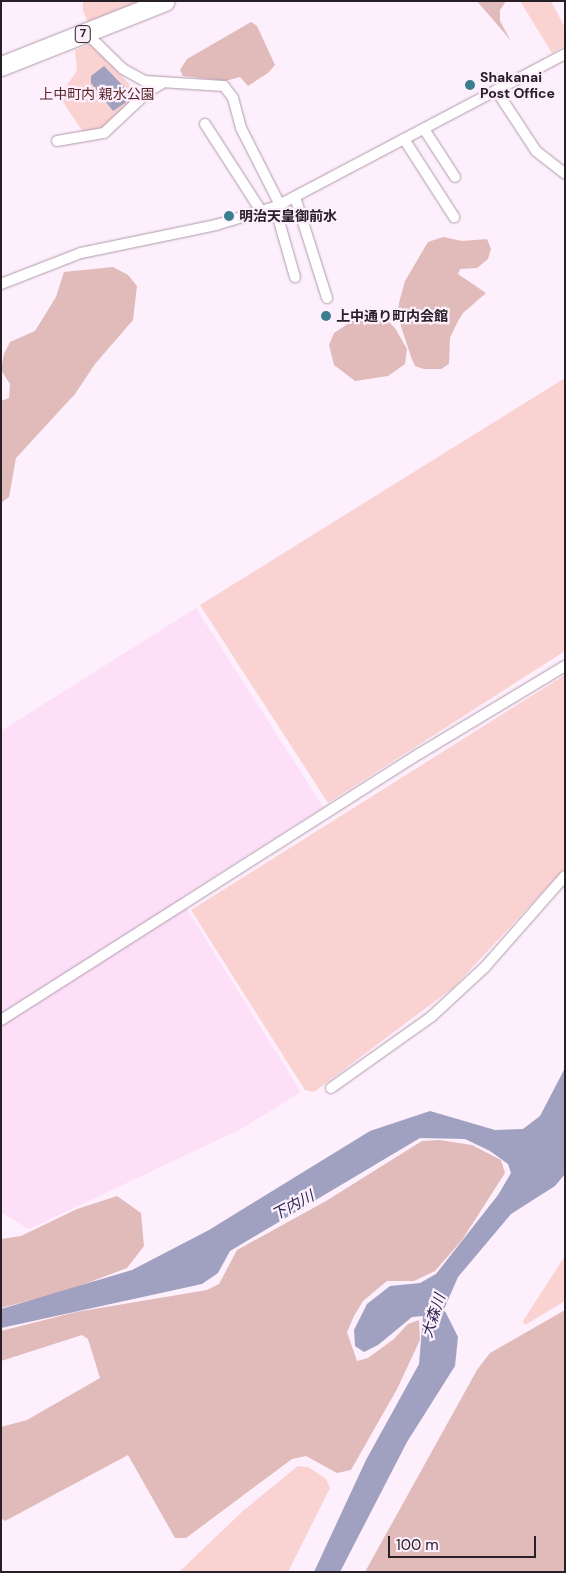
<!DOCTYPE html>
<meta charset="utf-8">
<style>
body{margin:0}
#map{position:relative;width:566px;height:1573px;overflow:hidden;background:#fdeffb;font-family:"DM Sans","Noto Sans JP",sans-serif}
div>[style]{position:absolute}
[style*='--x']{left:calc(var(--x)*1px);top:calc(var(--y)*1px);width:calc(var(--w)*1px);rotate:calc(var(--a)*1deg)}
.built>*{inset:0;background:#fddff8}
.green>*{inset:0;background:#fad2d2}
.forest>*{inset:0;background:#e1baba}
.water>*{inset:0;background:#a0a0c0}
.roads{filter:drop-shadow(0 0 1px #af99ab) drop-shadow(0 0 1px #af99ab)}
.street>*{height:10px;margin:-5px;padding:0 5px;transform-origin:5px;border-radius:5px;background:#fff}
.highway>*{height:19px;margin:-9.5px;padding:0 9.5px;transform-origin:9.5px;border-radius:9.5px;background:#fff}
.dots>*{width:14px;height:14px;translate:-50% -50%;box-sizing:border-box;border:2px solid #fdeffb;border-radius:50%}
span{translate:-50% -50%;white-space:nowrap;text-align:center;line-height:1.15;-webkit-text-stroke:4.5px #fdeffb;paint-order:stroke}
.shield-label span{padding:1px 4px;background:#fdeffb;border:1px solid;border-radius:4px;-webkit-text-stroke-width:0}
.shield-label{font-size:12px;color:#282027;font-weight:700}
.poi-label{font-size:14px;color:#282027;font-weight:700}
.left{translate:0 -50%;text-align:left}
.park-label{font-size:14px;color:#572528}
.water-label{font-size:15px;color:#2a2752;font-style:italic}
.frame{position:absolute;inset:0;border:2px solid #282027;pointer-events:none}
.scale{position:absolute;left:388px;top:1536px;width:148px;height:22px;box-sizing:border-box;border:2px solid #282027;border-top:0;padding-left:6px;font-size:15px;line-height:18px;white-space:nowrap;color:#282027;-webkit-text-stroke:4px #fdeffb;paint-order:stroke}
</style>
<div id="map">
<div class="built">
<i style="clip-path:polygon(196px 608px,323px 807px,180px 898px,301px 1092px,241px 1129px,29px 1229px,1px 1212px,1px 731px)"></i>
</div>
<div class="green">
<i style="clip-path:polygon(83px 1px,146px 1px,88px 22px,83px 11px)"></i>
<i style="clip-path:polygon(520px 1px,551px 1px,565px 28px,565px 46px,552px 53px)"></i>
<i style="clip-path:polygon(91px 44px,138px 93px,101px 131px,85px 135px,59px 96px,77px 71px,75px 50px)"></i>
<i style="clip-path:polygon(565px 378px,565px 651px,328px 803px,200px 605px)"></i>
<i style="clip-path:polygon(565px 675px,565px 868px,454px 987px,314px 1092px,305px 1090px,191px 910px)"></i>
<i style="clip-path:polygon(565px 1256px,565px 1301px,525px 1325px,523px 1321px)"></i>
<i style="clip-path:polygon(298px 1466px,308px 1467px,326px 1479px,330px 1488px,288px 1572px,179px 1572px,244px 1510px)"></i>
</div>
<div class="forest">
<i style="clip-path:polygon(477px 1px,506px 1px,500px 10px,500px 21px,511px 41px)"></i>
<i style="clip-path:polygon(251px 22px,257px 26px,275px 65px,268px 73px,248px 86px,240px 77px,225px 81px,183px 76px,180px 70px,187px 59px)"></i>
<i style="clip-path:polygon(443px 237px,462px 241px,487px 239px,491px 249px,488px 259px,477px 268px,460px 269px,458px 274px,486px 293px,463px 313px,457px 323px,450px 338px,449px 364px,441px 369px,424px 369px,415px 366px,411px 357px,398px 317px,399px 303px,405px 281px,428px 242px)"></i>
<i style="clip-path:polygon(113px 267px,128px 275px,137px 286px,133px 320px,95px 364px,75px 394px,16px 458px,9px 497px,1px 503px,1px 401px,9px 398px,10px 384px,1px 370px,4px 354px,10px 342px,35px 331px,56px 297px,64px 272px)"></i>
<i style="clip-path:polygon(369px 310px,378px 311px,395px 328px,407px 349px,405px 364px,388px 376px,355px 381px,334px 365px,329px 345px,334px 333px)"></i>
<i style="clip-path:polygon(439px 1140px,472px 1145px,501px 1160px,505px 1173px,462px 1240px,435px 1271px,414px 1281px,387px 1281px,363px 1301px,354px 1316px,347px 1332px,357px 1361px,368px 1358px,394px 1339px,408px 1324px,419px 1320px,420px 1340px,397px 1389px,351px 1470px,337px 1473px,306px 1456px,292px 1459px,186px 1538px,175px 1538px,128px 1455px,5px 1521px,1px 1518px,1px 1427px,27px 1420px,100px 1378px,88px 1339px,82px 1335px,1px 1361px,1px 1331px,76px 1312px,207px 1290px,219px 1284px,237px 1250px,326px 1201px,422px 1141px)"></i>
<i style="clip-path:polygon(117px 1196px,141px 1213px,144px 1246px,127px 1268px,69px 1290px,1px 1308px,1px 1239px,21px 1236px,77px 1209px)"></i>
<i style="clip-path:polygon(565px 1310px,565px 1572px,365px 1572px,477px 1370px,490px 1353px)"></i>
</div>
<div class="water">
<i style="clip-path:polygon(104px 66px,130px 93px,131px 99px,113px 111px,91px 83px,91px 76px)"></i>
<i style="clip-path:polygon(565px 1068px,565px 1174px,555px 1186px,511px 1214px,458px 1277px,444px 1309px,458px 1337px,455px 1366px,407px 1442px,340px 1572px,314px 1572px,366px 1460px,419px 1364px,423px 1316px,412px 1317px,378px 1345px,364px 1352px,355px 1346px,354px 1330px,367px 1304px,390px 1286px,420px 1283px,436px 1274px,498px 1195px,511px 1173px,508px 1164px,490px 1151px,465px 1139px,420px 1138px,230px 1251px,218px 1273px,202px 1284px,1px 1328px,1px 1309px,132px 1270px,209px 1230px,370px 1131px,430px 1111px,495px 1130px,523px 1129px,540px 1116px)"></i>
</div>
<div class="roads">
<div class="street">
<i style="--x:86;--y:33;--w:52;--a:44.2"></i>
<i style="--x:123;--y:69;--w:25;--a:29"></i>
<i style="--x:145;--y:81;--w:79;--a:3.6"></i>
<i style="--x:224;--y:86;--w:15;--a:53"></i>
<i style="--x:233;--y:98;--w:31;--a:75"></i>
<i style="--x:241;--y:128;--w:86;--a:63.1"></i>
<i style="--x:496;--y:90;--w:73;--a:56.7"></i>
<i style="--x:536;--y:151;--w:37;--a:38"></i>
<i style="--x:205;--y:124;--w:103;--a:57.2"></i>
<i style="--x:424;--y:129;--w:57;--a:57.1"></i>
<i style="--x:404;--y:139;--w:93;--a:57.3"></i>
<i style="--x:57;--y:141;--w:48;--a:-9.7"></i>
<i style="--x:104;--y:133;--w:62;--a:-43"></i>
<i style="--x:149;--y:91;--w:14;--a:-30"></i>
<i style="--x:295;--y:197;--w:106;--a:72.4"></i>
<i style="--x:275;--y:207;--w:73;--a:74.1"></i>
<i style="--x:1;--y:284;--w:86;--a:-21.2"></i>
<i style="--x:81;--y:253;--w:138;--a:-11.7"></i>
<i style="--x:216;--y:225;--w:62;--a:-17"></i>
<i style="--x:275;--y:207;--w:328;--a:-27.8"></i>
<i style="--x:1;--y:1020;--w:495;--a:-32.5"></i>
<i style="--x:419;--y:754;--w:170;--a:-31.1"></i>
<i style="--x:331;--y:1088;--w:123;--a:-35.4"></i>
<i style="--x:431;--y:1017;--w:74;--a:-42.8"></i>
<i style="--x:485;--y:967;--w:121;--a:-48.7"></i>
</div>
<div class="highway">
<i style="--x:1;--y:66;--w:176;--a:-21.6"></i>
</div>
</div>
<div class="dots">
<i style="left:470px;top:85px;background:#3a7e8d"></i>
<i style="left:229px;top:216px;background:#3a7e8d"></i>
<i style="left:326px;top:316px;background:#3a7e8d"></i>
</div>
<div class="shield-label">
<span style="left:83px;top:34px">7</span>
</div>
<div class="poi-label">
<span class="left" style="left:480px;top:85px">Shakanai<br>Post Office</span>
<span class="left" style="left:239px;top:216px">明治天皇御前水</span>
<span class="left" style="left:336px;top:316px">上中通り町内会館</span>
</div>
<div class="park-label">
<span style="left:97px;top:94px">上中町内 親水公園</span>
</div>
<div class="water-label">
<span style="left:293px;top:1206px;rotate:-28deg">下内川</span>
<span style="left:434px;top:1316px;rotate:-72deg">大森川</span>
</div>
<div class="frame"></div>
<div class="scale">100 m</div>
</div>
